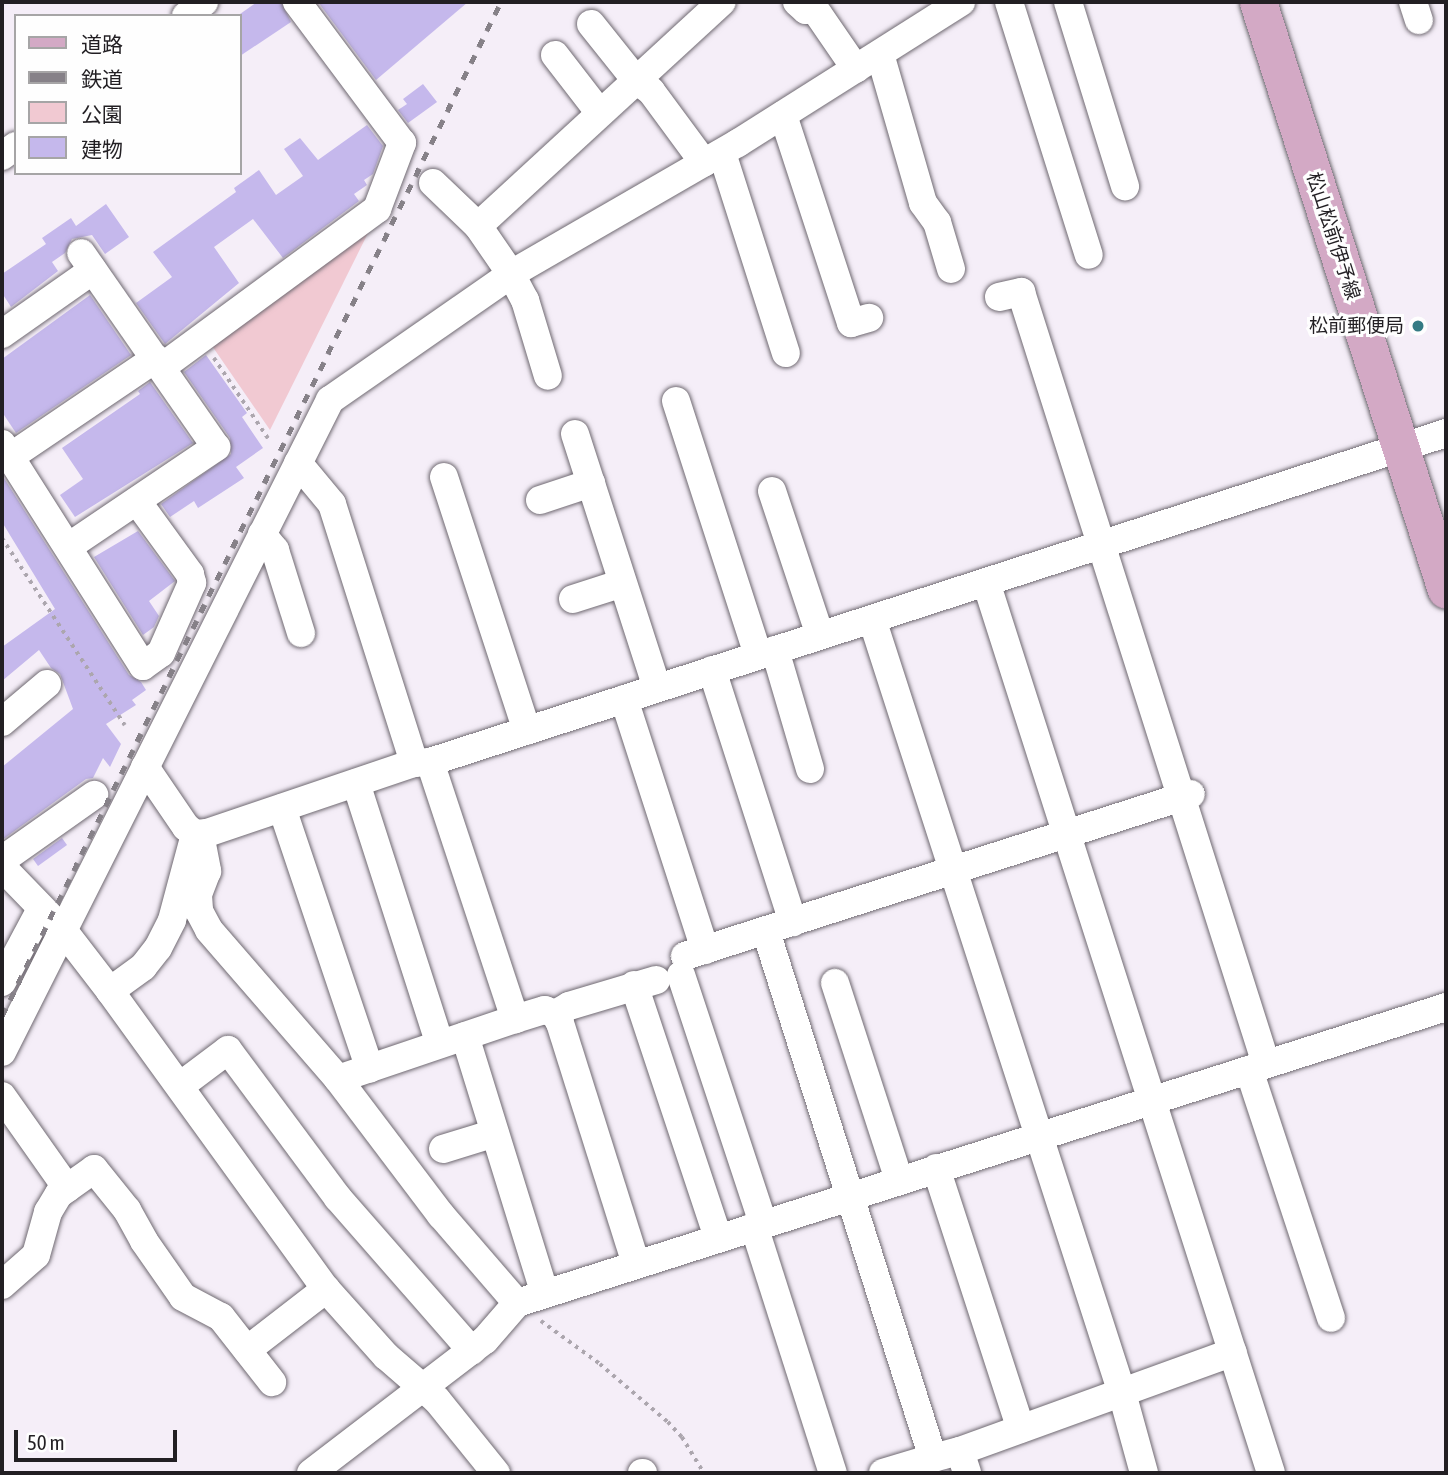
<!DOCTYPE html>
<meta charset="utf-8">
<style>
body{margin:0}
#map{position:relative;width:1448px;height:1475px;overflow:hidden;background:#f5eef8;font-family:"Asap Condensed","Noto Sans JP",sans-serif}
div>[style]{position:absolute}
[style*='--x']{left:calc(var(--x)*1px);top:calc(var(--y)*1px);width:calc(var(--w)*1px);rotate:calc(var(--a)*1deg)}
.green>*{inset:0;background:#f1c9d2}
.building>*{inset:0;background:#c5b8ec}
.path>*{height:3.5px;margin-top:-1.75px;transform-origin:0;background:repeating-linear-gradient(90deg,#aca6ae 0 3.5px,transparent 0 8.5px)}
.roads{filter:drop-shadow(0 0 2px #6f6971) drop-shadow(0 0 2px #6f6971)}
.minor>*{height:28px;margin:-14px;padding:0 14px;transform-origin:14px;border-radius:14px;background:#fff}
.major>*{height:37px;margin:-18.5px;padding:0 18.5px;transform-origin:18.5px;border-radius:18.5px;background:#d3a9c5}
.rail>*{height:5px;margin-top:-2.5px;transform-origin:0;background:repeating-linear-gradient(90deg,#868188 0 9px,transparent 0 18px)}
.dots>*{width:19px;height:19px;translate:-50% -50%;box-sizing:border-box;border:4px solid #fefefe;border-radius:50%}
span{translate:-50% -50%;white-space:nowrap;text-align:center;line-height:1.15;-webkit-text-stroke:6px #fefefe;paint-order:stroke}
.street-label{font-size:19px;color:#221f23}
.poi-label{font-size:19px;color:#221f23}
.right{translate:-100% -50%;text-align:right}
.frame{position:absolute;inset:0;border:4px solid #221f23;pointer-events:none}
.legend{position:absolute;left:14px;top:14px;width:228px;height:161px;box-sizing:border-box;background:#fefefe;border:2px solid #a6a5a6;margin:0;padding:9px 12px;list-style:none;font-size:21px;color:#221f23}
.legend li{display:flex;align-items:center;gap:14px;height:35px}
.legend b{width:35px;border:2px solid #a6a5a6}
.scale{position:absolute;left:14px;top:1430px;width:163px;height:32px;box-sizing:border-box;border:4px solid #221f23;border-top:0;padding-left:9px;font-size:21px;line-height:24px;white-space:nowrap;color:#221f23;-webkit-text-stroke:5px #fefefe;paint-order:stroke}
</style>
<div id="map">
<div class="green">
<i style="clip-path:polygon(377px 215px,270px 430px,208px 340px)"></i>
</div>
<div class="building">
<i style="clip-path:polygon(257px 2px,281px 2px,291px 22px,240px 56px,240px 14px)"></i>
<i style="clip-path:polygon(318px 2px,468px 2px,376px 80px)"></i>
<i style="clip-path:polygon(423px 84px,437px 102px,408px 123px,398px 110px,407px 104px,403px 99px)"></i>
<i style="clip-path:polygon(367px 125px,383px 146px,373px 174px,364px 180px,367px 185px,354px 194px,359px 201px,283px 258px,253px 219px,214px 247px,239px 283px,165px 344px,136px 303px,172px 277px,153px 252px,236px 192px,234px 188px,259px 170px,276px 195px,303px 176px,284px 149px,300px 138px,318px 160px)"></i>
<i style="clip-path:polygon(106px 204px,129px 237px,105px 254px,92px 235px,72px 239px,65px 253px,52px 262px,58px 271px,11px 307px,2px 293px,2px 274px,46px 244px,42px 238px,71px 218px,76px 226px)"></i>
<i style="clip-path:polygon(90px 295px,131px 355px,16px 433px,2px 412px,2px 359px)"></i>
<i style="clip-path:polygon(206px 355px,247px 413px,242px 417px,263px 448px,236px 467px,244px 478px,198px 508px,194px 501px,170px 517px,161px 504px,231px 454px,230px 438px,184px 372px)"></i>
<i style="clip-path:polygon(150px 382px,193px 443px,75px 517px,60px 495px,83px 479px,62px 448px,140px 394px,138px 391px)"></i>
<i style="clip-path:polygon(2px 475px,129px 675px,141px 682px,146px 690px,132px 700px,136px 705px,106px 724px,121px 744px,110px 767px,103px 758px,93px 778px,86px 779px,2px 840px,2px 767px,73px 709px,60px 674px,51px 668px,39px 650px,2px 681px,2px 647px,55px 609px,2px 522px)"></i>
<i style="clip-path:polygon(138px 531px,175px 581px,149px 601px,159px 616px,154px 627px,143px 635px,94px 557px)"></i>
<i style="clip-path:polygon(62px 838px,67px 845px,38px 866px,33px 859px)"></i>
</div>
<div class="path">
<i style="--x:214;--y:358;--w:97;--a:56"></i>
<i style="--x:2;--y:538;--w:224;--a:56.7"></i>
<i style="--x:541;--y:1321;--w:73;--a:36.1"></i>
<i style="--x:600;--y:1364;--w:89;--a:40.5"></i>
<i style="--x:668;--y:1422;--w:21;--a:47"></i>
<i style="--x:682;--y:1437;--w:42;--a:58.6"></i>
</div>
<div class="roads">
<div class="minor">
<i style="--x:797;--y:2;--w:12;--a:42"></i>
<i style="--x:806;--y:10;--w:8;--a:-14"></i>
<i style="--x:814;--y:8;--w:74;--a:55.5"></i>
<i style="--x:1009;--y:2;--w:265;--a:72.5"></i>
<i style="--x:1068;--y:2;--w:193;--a:72.8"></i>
<i style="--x:1413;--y:2;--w:19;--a:72"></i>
<i style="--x:186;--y:16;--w:23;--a:-38"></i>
<i style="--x:591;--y:24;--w:70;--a:51.3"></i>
<i style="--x:635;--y:79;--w:20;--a:37"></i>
<i style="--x:651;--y:91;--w:89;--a:53.6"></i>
<i style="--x:880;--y:54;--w:155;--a:73.9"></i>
<i style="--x:923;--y:203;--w:24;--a:54"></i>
<i style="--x:937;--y:222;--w:49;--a:73.4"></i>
<i style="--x:555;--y:55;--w:72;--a:52.3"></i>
<i style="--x:783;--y:115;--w:219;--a:71.9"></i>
<i style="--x:851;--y:323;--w:19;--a:-16"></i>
<i style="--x:722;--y:153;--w:210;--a:72.3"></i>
<i style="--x:2;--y:156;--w:17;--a:-36"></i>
<i style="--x:433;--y:183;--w:62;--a:43.7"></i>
<i style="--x:478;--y:226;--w:58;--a:55.5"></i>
<i style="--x:511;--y:274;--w:30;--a:62"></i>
<i style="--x:525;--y:300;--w:79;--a:73.2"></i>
<i style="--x:478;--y:226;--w:331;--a:-42.6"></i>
<i style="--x:999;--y:297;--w:23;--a:-13"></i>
<i style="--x:1021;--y:292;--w:810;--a:72.39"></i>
<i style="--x:2;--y:334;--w:111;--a:-35.1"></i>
<i style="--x:162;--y:367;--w:267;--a:-36.3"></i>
<i style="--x:377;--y:209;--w:71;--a:-69.3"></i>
<i style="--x:402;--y:143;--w:176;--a:-126.7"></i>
<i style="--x:676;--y:401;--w:267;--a:72.1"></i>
<i style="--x:575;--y:434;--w:267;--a:72.1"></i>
<i style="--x:2;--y:444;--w:263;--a:57.6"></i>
<i style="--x:143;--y:666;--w:22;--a:-36"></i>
<i style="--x:161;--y:653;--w:77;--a:-66.1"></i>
<i style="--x:192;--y:583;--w:9;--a:-103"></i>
<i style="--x:190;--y:574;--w:90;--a:-126"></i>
<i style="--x:10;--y:457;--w:176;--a:-34.1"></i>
<i style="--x:298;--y:463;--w:53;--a:50.3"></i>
<i style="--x:332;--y:504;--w:272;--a:72.4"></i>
<i style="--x:444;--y:477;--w:267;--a:71.9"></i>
<i style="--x:772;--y:491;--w:152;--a:71.6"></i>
<i style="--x:540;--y:500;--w:54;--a:-18.4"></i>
<i style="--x:262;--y:534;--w:21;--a:51"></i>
<i style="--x:275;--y:550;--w:87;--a:72.6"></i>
<i style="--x:68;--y:547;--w:179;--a:-34"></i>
<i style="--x:216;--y:447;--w:236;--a:-124.8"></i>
<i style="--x:986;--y:582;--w:935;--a:72.26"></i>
<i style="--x:573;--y:599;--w:52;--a:-17.7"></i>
<i style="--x:872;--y:619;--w:813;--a:72.1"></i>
<i style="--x:1122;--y:1393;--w:83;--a:74.6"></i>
<i style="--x:775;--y:650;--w:124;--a:73.6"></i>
<i style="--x:712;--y:670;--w:265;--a:72.2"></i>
<i style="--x:624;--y:699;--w:264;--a:72.1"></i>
<i style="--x:2;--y:722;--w:59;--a:-40.2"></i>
<i style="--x:430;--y:762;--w:271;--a:71.7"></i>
<i style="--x:145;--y:767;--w:73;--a:55.7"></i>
<i style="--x:186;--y:827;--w:11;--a:38"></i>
<i style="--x:195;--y:834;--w:12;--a:-5"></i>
<i style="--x:207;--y:833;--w:219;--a:-18.7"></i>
<i style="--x:414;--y:763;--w:16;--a:-4"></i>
<i style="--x:430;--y:762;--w:1068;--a:-17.94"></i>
<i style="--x:356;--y:783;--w:274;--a:72.2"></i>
<i style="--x:282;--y:808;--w:275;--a:71.4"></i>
<i style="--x:200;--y:834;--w:38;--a:79"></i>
<i style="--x:207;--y:871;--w:26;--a:111"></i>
<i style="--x:198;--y:895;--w:16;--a:86"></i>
<i style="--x:199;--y:911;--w:21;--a:62"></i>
<i style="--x:209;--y:930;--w:197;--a:49.1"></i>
<i style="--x:338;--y:1079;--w:171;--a:52.9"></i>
<i style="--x:441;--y:1215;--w:116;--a:49.2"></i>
<i style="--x:2;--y:860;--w:113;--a:-35.2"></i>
<i style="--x:2;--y:867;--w:88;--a:45.9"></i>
<i style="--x:63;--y:930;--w:77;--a:52.4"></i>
<i style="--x:110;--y:991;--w:368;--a:54.1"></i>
<i style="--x:326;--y:1289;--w:90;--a:48.2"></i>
<i style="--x:386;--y:1356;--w:67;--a:40.8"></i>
<i style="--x:437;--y:1400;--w:94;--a:51.1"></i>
<i style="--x:770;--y:944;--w:539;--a:72.41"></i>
<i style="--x:933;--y:1458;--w:28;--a:-15"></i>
<i style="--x:960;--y:1451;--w:23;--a:72"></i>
<i style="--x:685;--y:956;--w:531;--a:-17.75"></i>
<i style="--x:681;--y:975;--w:261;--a:71.7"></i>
<i style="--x:2;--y:982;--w:83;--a:-61.9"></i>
<i style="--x:835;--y:983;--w:207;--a:72"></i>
<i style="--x:634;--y:985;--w:267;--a:71.6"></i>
<i style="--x:110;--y:991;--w:41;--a:-36"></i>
<i style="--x:143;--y:967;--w:24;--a:-52"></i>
<i style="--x:158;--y:948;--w:31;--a:-63"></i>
<i style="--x:172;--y:920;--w:89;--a:-75"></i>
<i style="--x:555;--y:1014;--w:16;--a:-30"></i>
<i style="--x:569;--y:1006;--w:91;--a:-16.6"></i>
<i style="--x:465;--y:1036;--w:270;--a:72.8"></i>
<i style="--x:2;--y:1052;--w:730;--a:-63.29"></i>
<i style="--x:330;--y:400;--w:221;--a:-34.8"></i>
<i style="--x:511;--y:274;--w:262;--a:-30"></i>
<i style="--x:738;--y:143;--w:264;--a:-32.3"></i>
<i style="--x:1249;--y:1070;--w:261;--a:71.7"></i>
<i style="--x:338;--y:1079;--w:187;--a:-18.7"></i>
<i style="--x:515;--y:1019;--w:31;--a:-17"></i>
<i style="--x:545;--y:1010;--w:11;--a:22"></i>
<i style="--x:555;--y:1014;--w:10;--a:61"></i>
<i style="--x:560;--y:1023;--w:253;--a:72.5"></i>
<i style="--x:180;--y:1086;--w:60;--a:-36.9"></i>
<i style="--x:228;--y:1050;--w:184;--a:53.4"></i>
<i style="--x:338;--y:1198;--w:203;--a:48.8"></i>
<i style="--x:2;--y:1096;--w:113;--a:54.8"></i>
<i style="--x:443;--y:1149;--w:54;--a:-17.1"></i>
<i style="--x:936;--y:1168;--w:274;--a:72"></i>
<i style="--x:754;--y:1226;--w:259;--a:72.3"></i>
<i style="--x:2;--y:1285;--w:45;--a:-41.4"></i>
<i style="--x:36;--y:1255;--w:45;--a:-74.4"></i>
<i style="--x:48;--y:1212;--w:21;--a:-59"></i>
<i style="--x:59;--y:1194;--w:43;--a:-35.5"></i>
<i style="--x:94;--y:1169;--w:53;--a:51.2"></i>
<i style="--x:127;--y:1210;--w:35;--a:61"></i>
<i style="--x:144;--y:1241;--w:68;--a:55.1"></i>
<i style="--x:183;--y:1297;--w:43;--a:27.8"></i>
<i style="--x:221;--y:1317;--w:83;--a:51.9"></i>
<i style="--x:247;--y:1350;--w:100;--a:-37.7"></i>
<i style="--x:960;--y:1451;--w:290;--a:-19.9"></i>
<i style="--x:311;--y:1473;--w:219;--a:-37.4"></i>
<i style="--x:485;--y:1340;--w:49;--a:-49.1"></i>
<i style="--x:517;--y:1303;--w:975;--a:-17.67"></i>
<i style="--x:642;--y:1473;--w:1;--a:0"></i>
<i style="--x:883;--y:1473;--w:52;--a:-16.7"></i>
</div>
<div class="major">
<i style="--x:1258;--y:2;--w:617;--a:72.27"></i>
</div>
</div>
<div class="rail">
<i style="--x:2;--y:1016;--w:1130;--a:-63.8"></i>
</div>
<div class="dots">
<i style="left:1418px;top:326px;background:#347b84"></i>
</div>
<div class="street-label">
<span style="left:1333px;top:236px;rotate:72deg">松山松前伊予線</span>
</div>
<div class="poi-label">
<span class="right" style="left:1404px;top:326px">松前郵便局</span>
</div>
<div class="frame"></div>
<ul class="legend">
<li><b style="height:9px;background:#d3a9c5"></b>道路</li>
<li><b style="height:9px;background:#868188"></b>鉄道</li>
<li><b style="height:19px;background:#f1c9d2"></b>公園</li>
<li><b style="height:19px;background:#c5b8ec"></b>建物</li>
</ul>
<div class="scale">50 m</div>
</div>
